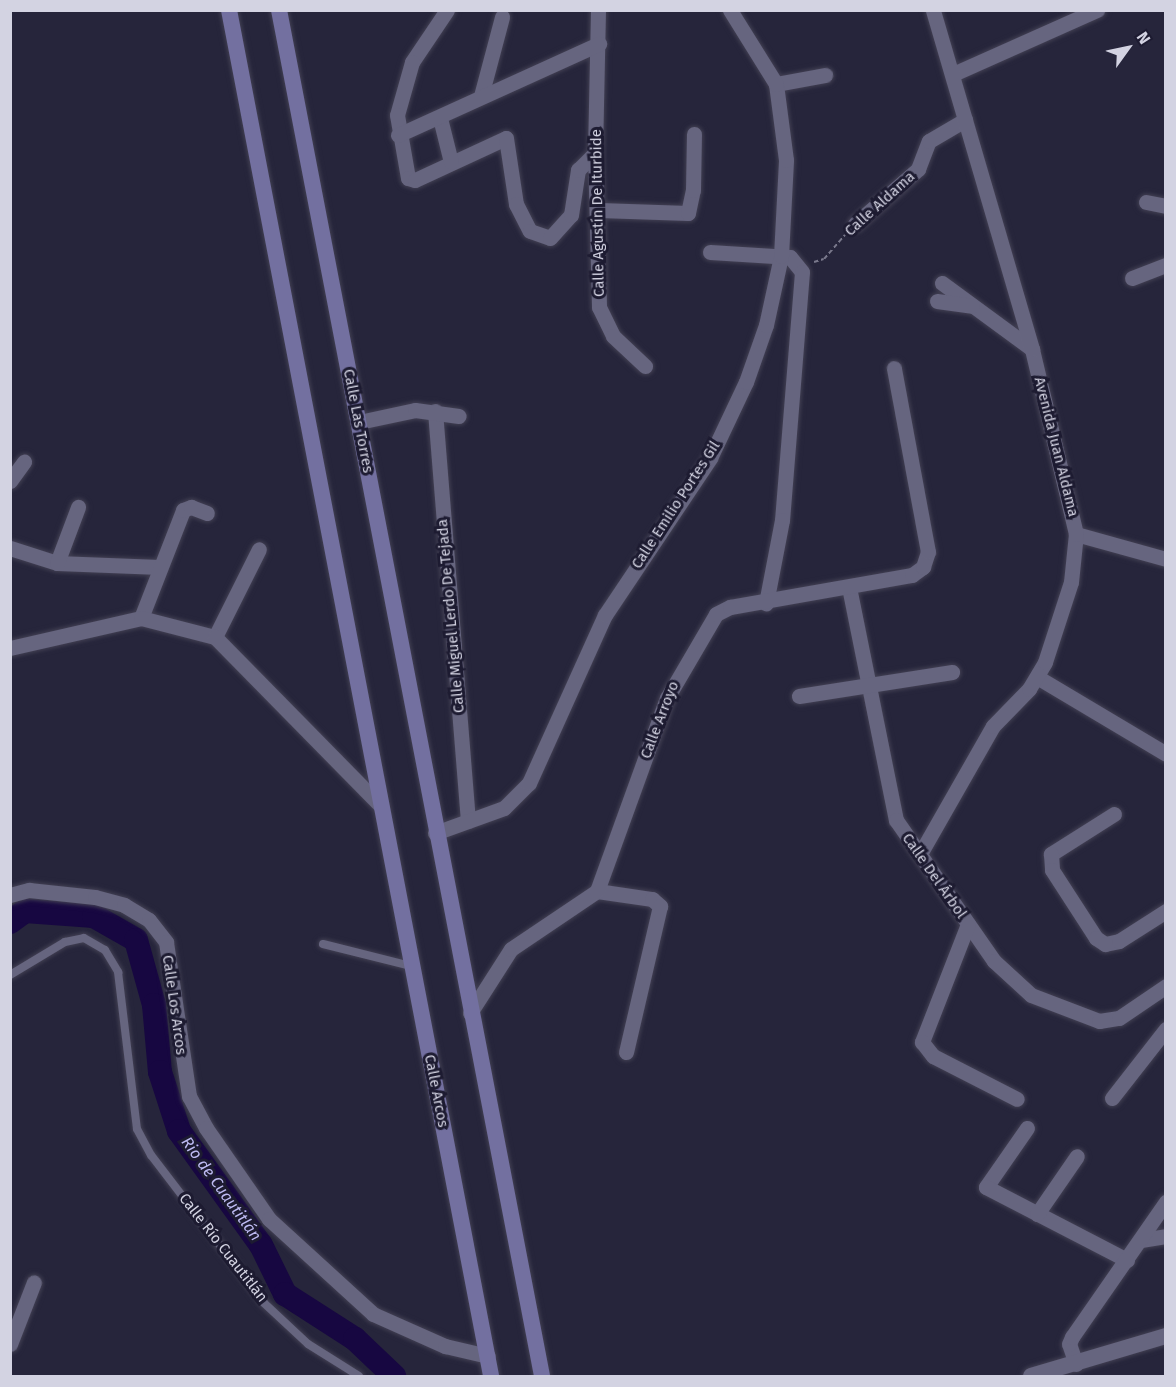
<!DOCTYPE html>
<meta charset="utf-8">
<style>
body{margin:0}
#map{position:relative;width:1176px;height:1387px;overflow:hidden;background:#26253b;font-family:"Fira Sans",sans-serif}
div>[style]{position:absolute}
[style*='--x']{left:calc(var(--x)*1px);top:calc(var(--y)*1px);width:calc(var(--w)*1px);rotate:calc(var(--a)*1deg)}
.river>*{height:24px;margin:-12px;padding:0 12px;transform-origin:12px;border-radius:12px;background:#170741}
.path>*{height:2px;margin-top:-1px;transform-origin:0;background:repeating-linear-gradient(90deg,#79788b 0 4.5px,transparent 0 7.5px)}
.roads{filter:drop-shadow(0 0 2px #424053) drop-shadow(0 0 2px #424053)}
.service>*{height:8px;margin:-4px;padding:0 4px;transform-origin:4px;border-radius:4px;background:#66657f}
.minor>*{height:15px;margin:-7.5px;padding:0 7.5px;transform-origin:7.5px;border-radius:7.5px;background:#66657f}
.tertiary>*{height:16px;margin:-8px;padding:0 8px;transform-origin:8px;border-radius:8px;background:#66657f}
.secondary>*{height:16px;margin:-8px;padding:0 8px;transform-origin:8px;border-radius:8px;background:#7370a0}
span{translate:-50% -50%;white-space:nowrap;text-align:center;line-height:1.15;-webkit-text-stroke:6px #1d1b31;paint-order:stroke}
.street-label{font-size:15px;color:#d3d3e2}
.water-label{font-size:16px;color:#bebbf3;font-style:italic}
.frame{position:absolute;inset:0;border:12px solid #d3d3e2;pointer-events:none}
.north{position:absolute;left:1098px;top:18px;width:60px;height:60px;-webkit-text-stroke:4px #1d1b31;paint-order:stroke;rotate:57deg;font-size:16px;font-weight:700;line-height:24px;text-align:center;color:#d3d3e2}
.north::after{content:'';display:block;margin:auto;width:21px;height:27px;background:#d3d3e2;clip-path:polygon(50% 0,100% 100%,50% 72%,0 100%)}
</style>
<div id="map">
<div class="river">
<i style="--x:10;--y:922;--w:19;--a:-36"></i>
<i style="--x:25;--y:911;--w:69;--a:4.1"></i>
<i style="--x:94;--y:916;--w:48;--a:29.7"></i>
<i style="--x:136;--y:940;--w:67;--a:74.5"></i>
<i style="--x:154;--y:1005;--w:67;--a:84.9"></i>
<i style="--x:160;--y:1072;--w:62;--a:72.1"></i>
<i style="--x:179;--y:1131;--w:140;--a:54.3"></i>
<i style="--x:261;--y:1245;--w:55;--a:63.9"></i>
<i style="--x:285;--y:1294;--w:83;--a:32.7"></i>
<i style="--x:355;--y:1339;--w:54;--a:43.5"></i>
</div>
<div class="path">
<i style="--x:814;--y:262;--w:10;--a:-17"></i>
<i style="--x:824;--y:259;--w:32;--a:-49"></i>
</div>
<div class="roads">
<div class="service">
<i style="--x:323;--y:944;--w:91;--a:14"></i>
<i style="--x:10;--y:975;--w:64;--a:-31"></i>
<i style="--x:65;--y:942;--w:19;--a:-12"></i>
<i style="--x:84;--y:938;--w:24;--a:30"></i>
<i style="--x:105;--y:950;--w:26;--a:59"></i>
<i style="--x:118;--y:972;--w:158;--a:83.1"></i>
<i style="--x:137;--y:1129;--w:30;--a:62"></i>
<i style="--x:151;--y:1155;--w:186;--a:52.6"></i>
<i style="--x:264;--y:1303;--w:60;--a:43"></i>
<i style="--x:308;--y:1344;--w:60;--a:32.1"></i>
</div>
<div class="minor">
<i style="--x:447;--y:10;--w:63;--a:123.9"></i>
<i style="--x:412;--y:62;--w:55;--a:105.8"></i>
<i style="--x:397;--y:115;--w:64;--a:80.1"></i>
<i style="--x:408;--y:178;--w:7;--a:16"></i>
<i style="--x:415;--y:180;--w:100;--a:-24.8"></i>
<i style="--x:506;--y:138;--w:67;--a:81.4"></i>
<i style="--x:516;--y:204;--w:30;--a:63"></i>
<i style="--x:530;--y:231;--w:21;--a:19"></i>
<i style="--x:550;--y:238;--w:31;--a:-48"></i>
<i style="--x:571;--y:215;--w:46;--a:-81.2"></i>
<i style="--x:578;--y:170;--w:24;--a:-45"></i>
<i style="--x:598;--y:10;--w:143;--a:91.2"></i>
<i style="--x:595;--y:153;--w:154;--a:88.5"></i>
<i style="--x:599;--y:307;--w:32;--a:64"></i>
<i style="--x:613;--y:336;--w:44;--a:43.2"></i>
<i style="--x:953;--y:74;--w:158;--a:-24"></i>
<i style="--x:776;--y:84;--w:50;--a:-10.4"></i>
<i style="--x:481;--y:96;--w:82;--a:-75.1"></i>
<i style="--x:440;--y:118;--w:45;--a:76"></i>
<i style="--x:398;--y:135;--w:221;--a:-24.4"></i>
<i style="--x:1146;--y:202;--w:20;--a:11"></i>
<i style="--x:599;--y:210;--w:89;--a:1.9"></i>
<i style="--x:688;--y:213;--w:24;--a:-78"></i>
<i style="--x:693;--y:190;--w:56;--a:-89"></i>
<i style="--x:855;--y:224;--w:84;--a:-41.1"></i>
<i style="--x:918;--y:169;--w:30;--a:-69"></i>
<i style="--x:929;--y:141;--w:42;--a:-30.3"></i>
<i style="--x:710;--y:252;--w:80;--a:3.6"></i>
<i style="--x:790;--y:257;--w:19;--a:51"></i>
<i style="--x:802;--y:272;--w:249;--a:94.6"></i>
<i style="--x:782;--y:520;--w:85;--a:100.9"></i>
<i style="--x:1132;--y:278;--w:36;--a:-21"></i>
<i style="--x:942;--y:283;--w:112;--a:36.3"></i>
<i style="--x:937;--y:301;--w:35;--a:8"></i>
<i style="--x:435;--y:411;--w:411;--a:85.4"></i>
<i style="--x:359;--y:422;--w:57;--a:-12.1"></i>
<i style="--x:415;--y:410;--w:44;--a:7.8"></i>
<i style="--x:10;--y:481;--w:24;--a:-54"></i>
<i style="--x:1076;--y:534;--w:93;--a:15.5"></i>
<i style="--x:10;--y:548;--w:49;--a:17.7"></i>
<i style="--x:57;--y:563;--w:103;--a:2.2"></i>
<i style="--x:57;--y:563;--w:60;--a:-69.4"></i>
<i style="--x:849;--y:587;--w:238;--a:78.6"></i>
<i style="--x:896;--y:820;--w:172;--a:55.2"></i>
<i style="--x:994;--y:961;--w:50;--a:42.6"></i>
<i style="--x:1031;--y:995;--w:73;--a:20.9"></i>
<i style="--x:1099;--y:1021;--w:20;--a:-9"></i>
<i style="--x:1119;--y:1018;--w:57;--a:-34.2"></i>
<i style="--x:141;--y:618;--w:116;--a:-68.7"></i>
<i style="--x:183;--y:510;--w:9;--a:-21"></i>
<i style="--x:191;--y:507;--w:17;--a:21"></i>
<i style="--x:215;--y:637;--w:98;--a:-63.4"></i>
<i style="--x:10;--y:648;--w:134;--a:-12.9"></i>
<i style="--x:141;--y:618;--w:76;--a:14.4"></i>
<i style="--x:215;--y:637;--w:237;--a:45.5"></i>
<i style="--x:1037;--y:677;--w:150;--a:30.8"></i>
<i style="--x:799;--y:696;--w:155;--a:-8.9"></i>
<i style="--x:1114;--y:814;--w:75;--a:147.6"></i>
<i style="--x:1051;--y:854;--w:16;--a:86"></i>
<i style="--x:1052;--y:870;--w:81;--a:57.1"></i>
<i style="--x:1096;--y:938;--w:11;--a:34"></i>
<i style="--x:1105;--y:944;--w:14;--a:-12"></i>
<i style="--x:1119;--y:941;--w:56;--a:-32.6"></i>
<i style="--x:435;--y:833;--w:73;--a:-19.9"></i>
<i style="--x:504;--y:808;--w:35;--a:-45"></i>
<i style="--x:529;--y:783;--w:184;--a:-65.7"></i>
<i style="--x:605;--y:615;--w:189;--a:-56.2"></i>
<i style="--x:710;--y:458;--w:84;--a:-64.7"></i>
<i style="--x:746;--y:382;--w:60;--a:-70.7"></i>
<i style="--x:766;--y:325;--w:71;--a:-77.7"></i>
<i style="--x:781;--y:256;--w:96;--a:-87"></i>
<i style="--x:786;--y:160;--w:77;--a:-97.5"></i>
<i style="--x:776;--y:84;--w:87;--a:-121.9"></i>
<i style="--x:920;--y:854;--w:147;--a:-60.3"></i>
<i style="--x:993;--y:726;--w:52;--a:-45.8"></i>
<i style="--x:1029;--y:689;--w:31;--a:-59"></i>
<i style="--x:1045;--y:662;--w:84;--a:-72"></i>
<i style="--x:1071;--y:582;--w:48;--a:-84.1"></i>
<i style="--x:1076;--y:534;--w:190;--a:-103.4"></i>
<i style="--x:1032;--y:349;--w:353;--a:-106.3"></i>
<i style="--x:597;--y:891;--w:56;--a:8.3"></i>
<i style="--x:652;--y:899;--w:11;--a:41"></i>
<i style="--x:660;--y:906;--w:150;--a:103.1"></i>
<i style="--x:10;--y:895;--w:20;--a:-15"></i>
<i style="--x:29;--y:890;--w:66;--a:6.1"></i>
<i style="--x:95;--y:897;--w:30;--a:15"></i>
<i style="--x:124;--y:905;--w:29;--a:31"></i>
<i style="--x:149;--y:920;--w:28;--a:52"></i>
<i style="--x:166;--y:942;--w:156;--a:81.5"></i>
<i style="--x:189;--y:1096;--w:36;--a:62"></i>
<i style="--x:206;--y:1128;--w:111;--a:55.3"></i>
<i style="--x:269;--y:1219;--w:141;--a:42.4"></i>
<i style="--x:373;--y:1314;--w:79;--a:24"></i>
<i style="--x:445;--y:1346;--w:44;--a:13.1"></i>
<i style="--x:968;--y:924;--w:127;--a:111.3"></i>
<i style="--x:922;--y:1042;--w:18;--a:52"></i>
<i style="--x:933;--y:1056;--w:94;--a:27.1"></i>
<i style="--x:470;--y:1013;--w:76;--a:-57.4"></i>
<i style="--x:511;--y:949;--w:104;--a:-34"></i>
<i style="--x:597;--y:891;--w:205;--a:-70.1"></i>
<i style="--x:667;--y:698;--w:97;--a:-59.7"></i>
<i style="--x:716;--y:614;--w:16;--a:-27"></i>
<i style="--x:730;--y:607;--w:185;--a:-10"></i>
<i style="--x:912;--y:575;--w:14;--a:-36"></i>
<i style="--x:923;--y:567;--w:16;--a:-72"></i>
<i style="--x:928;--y:552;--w:187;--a:-100.5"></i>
<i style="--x:1112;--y:1098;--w:88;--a:-52"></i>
<i style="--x:1027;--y:1128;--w:72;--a:124.8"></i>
<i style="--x:986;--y:1187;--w:159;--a:27.4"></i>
<i style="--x:1037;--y:1214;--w:70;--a:-55.4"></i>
<i style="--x:1141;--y:1240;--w:25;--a:-9"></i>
<i style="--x:10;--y:1344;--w:66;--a:-68.8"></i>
<i style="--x:1076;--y:1364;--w:21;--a:-109"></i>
<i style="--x:1069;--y:1344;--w:8;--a:-67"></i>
<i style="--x:1072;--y:1337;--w:165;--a:-55.2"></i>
</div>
<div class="tertiary">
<i style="--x:1031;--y:1376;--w:141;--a:-16.5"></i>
</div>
<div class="secondary">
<i style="--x:229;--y:10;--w:1391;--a:79.14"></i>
<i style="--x:279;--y:10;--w:1391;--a:79.1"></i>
</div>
</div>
<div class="street-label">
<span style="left:880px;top:204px;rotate:-42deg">Calle Aldama</span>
<span style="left:598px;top:213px;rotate:-91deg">Calle Agustín De Iturbide</span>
<span style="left:358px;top:421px;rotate:79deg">Calle Las Torres</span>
<span style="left:1056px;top:447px;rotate:76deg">Avenida Juan Aldama</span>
<span style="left:676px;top:505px;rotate:-57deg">Calle Emilio Portes Gil</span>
<span style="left:451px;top:616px;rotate:-95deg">Calle Miguel Lerdo De Tejada</span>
<span style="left:660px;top:720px;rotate:-69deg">Calle Arroyo</span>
<span style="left:934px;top:876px;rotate:55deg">Calle Del Árbol</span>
<span style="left:174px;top:1005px;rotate:82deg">Calle Los Arcos</span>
<span style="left:436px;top:1091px;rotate:79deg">Calle Arcos</span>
<span style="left:223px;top:1248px;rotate:52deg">Calle Río Cuautitlán</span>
</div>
<div class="water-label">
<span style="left:221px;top:1189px;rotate:54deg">Rio de Cuautitlán</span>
</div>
<div class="frame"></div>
<div class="north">N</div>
</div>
